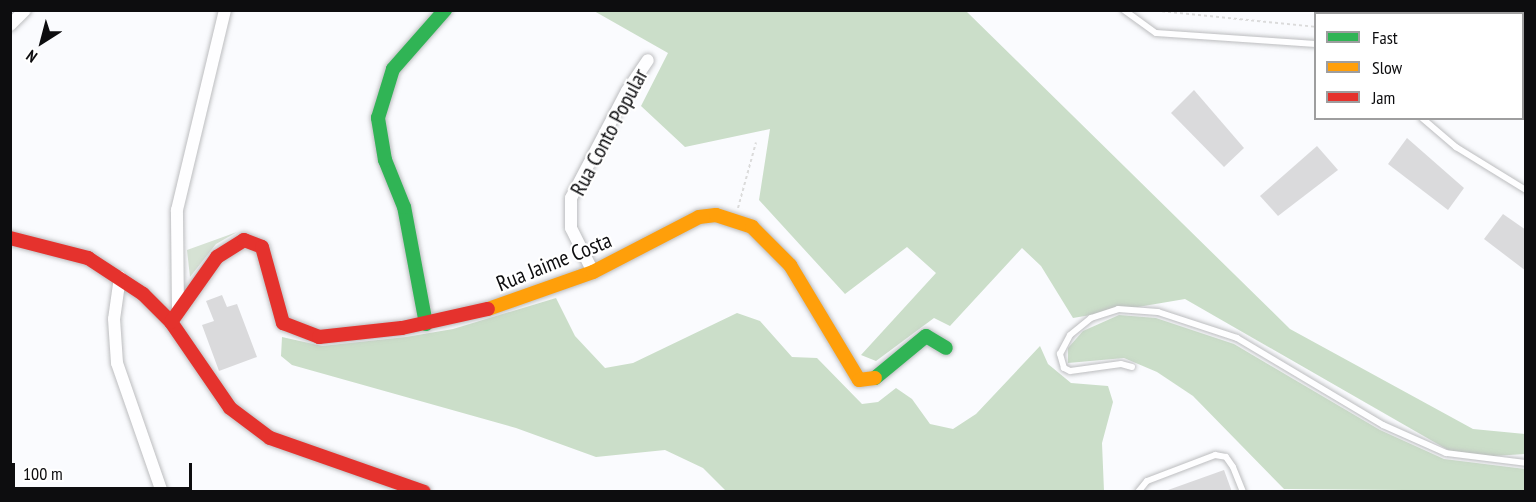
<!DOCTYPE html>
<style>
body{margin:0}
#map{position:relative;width:1536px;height:502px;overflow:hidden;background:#fafbfe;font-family:"PT Sans Narrow",sans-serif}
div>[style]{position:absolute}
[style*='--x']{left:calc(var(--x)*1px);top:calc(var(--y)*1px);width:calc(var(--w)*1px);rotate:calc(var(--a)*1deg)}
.green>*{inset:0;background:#d6e2d4}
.forest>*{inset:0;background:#cbdec9}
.building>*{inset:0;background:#dadadc}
.path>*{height:2px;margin-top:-1px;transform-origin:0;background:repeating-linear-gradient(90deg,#dbdbdb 0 3px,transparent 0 6px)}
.roads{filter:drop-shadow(0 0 2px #bcbdbf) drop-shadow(0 0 2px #bcbdbf)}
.lane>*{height:6px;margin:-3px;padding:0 3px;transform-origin:3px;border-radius:3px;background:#fefeff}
.street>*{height:12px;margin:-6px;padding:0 6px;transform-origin:6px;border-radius:6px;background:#fefeff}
.fast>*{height:14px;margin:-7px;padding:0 7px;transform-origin:7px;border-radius:7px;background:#30b455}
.slow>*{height:14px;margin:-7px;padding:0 7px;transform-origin:7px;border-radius:7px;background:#ff9f0a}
.jam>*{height:14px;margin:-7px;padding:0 7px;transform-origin:7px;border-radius:7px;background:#e5322d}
span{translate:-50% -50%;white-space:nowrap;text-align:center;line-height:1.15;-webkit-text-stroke:4.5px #fff;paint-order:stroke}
.street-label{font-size:22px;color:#0d0d0f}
.frame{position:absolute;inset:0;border:12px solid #0d0d0f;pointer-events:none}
.legend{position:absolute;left:1314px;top:12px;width:210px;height:108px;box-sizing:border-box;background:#fff;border:2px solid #9e9e9f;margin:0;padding:8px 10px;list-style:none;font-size:18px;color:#0d0d0f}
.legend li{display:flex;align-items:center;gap:12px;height:30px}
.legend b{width:30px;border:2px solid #9e9e9f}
.north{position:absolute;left:12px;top:12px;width:60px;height:60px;-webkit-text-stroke:4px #fff;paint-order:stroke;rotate:216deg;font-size:16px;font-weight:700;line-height:24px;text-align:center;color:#0d0d0f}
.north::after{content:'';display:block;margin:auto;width:21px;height:27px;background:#0d0d0f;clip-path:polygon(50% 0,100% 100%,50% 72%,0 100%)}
.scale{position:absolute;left:12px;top:463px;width:180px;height:27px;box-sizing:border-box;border:3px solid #0d0d0f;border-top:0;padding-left:8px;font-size:18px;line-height:21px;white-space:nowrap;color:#0d0d0f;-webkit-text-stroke:4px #fff;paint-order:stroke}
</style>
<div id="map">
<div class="green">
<i style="clip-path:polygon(237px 232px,216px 244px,190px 277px,187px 250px)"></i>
</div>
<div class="forest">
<i style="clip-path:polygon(594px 11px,966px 11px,1290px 329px,1473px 429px,1525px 434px,1525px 454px,1462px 458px,1185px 299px,1073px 318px,1041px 266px,1022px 248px,950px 326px,934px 318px,876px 361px,861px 355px,936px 273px,907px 247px,845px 294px,759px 200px,770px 129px,685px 147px,641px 106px,668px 53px)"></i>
<i style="clip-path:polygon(556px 298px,575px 336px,605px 368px,633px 363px,737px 313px,760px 321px,792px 357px,817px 358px,862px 404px,878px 402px,896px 388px,912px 399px,930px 424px,953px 429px,976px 414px,1040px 346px,1048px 364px,1071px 383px,1108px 386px,1113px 402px,1102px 443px,1104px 491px,726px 491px,703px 468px,665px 450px,596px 457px,516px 428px,292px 365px,281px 356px,282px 337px,322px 346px,406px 337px,453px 329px)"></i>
<i style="clip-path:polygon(1119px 315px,1156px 318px,1234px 344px,1380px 430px,1444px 459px,1525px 469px,1525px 491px,1284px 489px,1193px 396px,1157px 372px,1124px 358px,1068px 363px,1068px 348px,1083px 331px)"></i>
</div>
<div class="building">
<i style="clip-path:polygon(1194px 90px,1244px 148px,1224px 167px,1171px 113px)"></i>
<i style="clip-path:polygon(1407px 138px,1464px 188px,1448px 210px,1388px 164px)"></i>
<i style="clip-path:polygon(1317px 146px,1338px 170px,1278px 216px,1260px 196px)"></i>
<i style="clip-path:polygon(1503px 214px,1526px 230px,1526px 271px,1484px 239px)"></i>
<i style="clip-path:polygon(222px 295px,227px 307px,237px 304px,257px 357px,219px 371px,202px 325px,214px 321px,206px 301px)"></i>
<i style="clip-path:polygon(1224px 470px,1232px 492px,1169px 492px,1168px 490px)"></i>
</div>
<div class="path">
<i style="--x:1150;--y:10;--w:167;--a:5.8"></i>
<i style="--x:1522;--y:16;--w:4;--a:-14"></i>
<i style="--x:738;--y:208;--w:68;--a:-74.7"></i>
</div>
<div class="roads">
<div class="lane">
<i style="--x:1124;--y:10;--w:39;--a:36"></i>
<i style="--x:1156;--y:33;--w:160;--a:3.9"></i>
<i style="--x:1522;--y:53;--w:4;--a:0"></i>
<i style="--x:1422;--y:118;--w:45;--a:40.5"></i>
<i style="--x:1456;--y:147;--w:82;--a:31.6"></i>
<i style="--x:1132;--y:367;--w:11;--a:-165"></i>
<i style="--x:1121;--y:364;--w:51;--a:172.2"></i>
<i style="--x:1070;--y:371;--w:7;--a:-153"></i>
<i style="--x:1064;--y:368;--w:15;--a:-106"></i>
<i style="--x:1060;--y:354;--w:21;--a:-62"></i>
<i style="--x:1070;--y:335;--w:27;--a:-39"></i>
<i style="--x:1091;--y:318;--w:28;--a:-18"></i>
<i style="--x:1118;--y:309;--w:40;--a:4.3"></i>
<i style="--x:1158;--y:312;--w:83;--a:18.2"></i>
<i style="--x:1237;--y:338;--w:170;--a:30.8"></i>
<i style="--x:1383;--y:425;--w:69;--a:24"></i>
<i style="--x:1446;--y:453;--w:81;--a:7.1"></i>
<i style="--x:1138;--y:492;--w:14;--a:-51"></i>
<i style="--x:1147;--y:481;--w:73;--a:-20.9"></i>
<i style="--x:1215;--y:455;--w:11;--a:10"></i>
<i style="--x:1226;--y:457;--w:12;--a:55"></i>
<i style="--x:1233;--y:467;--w:27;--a:68"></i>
</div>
<div class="street">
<i style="--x:10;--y:25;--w:21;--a:-45"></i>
<i style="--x:593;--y:272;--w:49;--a:-116.6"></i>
<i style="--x:571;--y:228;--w:30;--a:-90"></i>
<i style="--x:571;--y:198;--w:121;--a:-62.4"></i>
<i style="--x:627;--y:91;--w:37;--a:-56"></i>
<i style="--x:120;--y:277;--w:42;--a:98.1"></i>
<i style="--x:114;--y:319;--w:44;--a:86.1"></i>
<i style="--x:117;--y:363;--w:137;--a:70.8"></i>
<i style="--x:178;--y:312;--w:102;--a:-90.6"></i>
<i style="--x:177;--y:210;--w:206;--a:-76.5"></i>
</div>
<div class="fast">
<i style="--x:426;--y:324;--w:119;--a:-100.6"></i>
<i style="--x:404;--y:207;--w:51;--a:-112"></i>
<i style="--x:385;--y:160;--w:43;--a:-99.5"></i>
<i style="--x:378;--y:118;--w:51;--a:-73"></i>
<i style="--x:393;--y:69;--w:79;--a:-48.6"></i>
<i style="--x:875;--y:378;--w:66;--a:-39.5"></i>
<i style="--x:926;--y:336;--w:23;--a:31"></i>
</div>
<div class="slow">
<i style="--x:1348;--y:10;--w:121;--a:0"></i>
<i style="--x:488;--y:309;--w:111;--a:-19.4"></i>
<i style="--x:593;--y:272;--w:119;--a:-27.4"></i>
<i style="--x:699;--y:217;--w:17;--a:-7"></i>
<i style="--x:716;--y:215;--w:38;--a:18"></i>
<i style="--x:752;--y:227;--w:54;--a:45"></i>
<i style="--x:790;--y:265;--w:134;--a:59"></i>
<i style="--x:859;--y:380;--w:16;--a:-7"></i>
</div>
<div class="jam">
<i style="--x:10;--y:238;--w:81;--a:14.4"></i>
<i style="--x:88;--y:258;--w:66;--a:33.2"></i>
<i style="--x:143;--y:294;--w:40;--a:45"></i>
<i style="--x:171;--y:322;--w:104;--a:55.5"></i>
<i style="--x:230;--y:408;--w:50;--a:36.9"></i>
<i style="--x:270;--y:438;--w:163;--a:19.3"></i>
<i style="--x:171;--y:322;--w:80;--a:-54.7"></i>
<i style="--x:217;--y:257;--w:32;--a:-32"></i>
<i style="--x:244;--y:240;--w:19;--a:21"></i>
<i style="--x:262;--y:247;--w:79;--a:74.6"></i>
<i style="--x:283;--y:323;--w:39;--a:21"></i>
<i style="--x:319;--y:337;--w:83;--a:-6.2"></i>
<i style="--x:402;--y:328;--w:88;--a:-12.5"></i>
</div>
</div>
<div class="street-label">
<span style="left:609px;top:132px;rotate:-62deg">Rua Conto Popular</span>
<span style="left:554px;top:262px;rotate:-22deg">Rua Jaime Costa</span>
</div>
<div class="frame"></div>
<ul class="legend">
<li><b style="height:8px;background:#30b455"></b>Fast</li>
<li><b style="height:8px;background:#ff9f0a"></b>Slow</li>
<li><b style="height:8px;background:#e5322d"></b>Jam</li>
</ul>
<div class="north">N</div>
<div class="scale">100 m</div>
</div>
